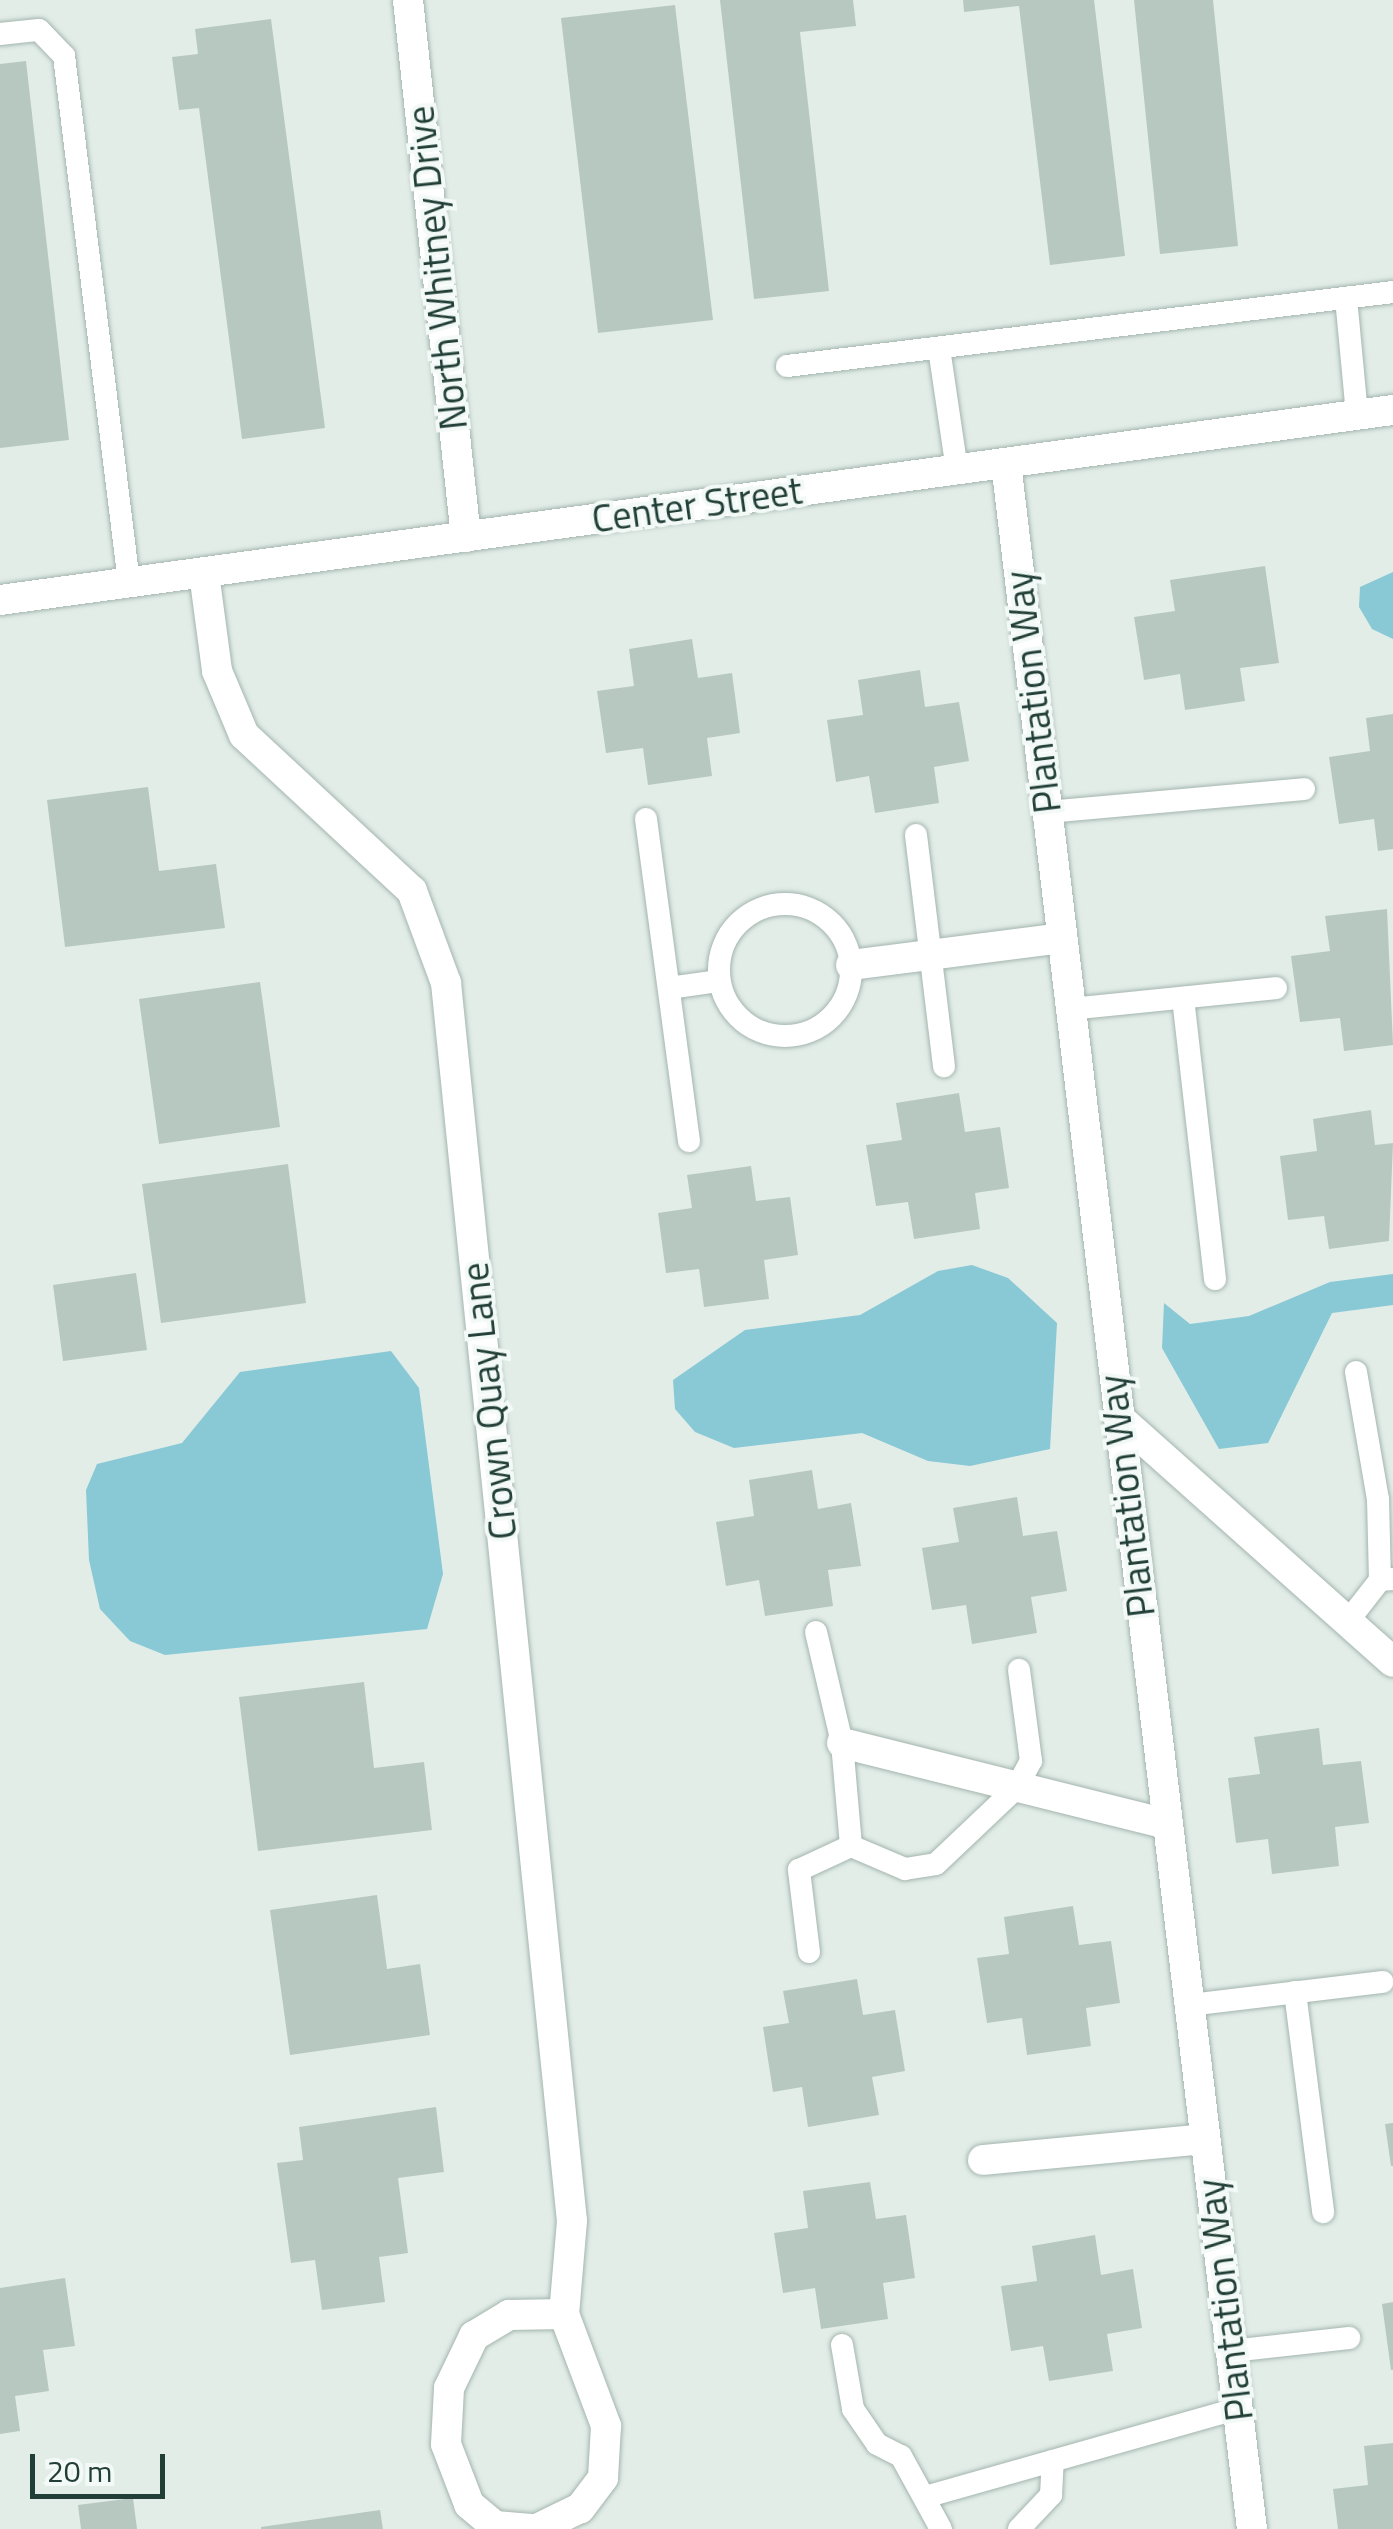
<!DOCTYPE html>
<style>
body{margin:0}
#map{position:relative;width:1393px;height:2529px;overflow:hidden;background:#e2ede8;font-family:"Titillium Web",sans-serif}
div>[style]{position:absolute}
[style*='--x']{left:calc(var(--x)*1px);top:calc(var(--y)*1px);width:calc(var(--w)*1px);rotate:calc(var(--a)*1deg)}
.water>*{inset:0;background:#88c9d5}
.building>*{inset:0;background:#b7c8c1}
.roads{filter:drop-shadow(0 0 2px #a4b5af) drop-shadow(0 0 2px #a4b5af)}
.service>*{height:22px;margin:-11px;padding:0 11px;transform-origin:11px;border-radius:11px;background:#fff}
.service>.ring{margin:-11px;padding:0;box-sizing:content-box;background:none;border:22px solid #fff;border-radius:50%}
.minor>*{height:30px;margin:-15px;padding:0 15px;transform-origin:15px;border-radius:15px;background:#fff}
.tertiary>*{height:30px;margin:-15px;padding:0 15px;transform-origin:15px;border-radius:15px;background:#fff}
span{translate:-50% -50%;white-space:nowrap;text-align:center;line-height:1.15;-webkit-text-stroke:8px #f3f9f6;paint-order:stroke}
.street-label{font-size:38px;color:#213f37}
.scale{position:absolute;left:30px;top:2454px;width:135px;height:45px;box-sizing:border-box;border:5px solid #213f37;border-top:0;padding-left:12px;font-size:30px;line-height:35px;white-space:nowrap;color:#213f37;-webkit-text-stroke:8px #f3f9f6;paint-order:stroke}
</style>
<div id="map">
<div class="water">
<i style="clip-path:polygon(1393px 572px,1393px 639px,1372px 629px,1359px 607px,1360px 587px)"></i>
<i style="clip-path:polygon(972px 1265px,1008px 1278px,1057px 1323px,1050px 1449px,970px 1466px,928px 1461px,862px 1433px,734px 1448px,695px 1432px,675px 1409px,673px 1380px,745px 1330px,860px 1315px,938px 1271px)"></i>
<i style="clip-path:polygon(1393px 1274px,1393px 1305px,1332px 1313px,1268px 1443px,1219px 1449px,1162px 1348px,1164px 1303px,1190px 1324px,1249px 1316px,1330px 1282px)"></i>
<i style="clip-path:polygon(391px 1351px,419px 1388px,443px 1574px,427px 1629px,165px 1655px,130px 1641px,100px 1609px,89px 1560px,86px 1490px,97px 1464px,182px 1443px,240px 1372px)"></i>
</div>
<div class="building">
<i style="clip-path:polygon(720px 0,853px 0,856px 26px,800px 32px,829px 291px,754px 299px)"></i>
<i style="clip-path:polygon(963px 0,1094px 0,1125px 256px,1050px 265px,1019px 6px,964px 12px)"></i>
<i style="clip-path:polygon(1134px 0,1213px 0,1238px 246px,1160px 254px)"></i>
<i style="clip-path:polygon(675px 5px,713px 320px,598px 333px,561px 18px)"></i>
<i style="clip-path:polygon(271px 19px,325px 428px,242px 439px,199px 108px,179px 110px,172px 57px,198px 54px,195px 29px)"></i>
<i style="clip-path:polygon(26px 61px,69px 440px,0 448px,0 64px)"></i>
<i style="clip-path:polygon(1265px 566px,1279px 663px,1240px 668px,1245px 701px,1185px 710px,1180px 674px,1144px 680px,1134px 617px,1175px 611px,1170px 580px)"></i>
<i style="clip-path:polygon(692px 639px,698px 678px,732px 673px,740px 733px,707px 738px,712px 776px,648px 785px,643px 748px,606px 753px,597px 691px,634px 686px,629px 649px)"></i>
<i style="clip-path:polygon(920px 670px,925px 707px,959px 702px,969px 761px,934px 767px,939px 803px,875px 813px,869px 776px,836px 782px,827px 720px,863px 715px,858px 680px)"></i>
<i style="clip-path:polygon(1393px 714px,1393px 849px,1378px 851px,1374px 819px,1339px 824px,1329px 757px,1370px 751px,1366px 718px)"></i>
<i style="clip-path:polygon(148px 787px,159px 871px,216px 864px,225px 928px,65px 947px,47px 800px)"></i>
<i style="clip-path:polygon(1387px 909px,1393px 1045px,1344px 1051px,1340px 1018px,1300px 1022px,1291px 956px,1330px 951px,1325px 916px)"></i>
<i style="clip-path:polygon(260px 982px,280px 1127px,159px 1144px,139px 999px)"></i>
<i style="clip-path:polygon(959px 1093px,965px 1132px,1000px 1127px,1009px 1188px,975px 1193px,980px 1229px,914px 1239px,908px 1202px,876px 1206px,866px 1145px,902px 1140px,896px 1103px)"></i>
<i style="clip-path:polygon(1371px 1110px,1375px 1145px,1393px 1143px,1389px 1241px,1329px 1249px,1324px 1216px,1288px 1220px,1280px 1156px,1317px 1151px,1313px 1119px)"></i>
<i style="clip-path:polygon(288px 1164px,306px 1303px,161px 1323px,142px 1184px)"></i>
<i style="clip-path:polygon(751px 1166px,756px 1201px,790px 1197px,798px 1255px,764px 1260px,769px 1299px,704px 1307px,699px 1269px,666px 1273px,658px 1213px,692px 1208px,687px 1175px)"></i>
<i style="clip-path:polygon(136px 1273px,147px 1350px,63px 1361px,53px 1285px)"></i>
<i style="clip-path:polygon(812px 1470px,818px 1509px,851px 1503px,861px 1566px,828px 1570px,833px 1606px,765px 1616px,759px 1580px,726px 1586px,716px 1522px,754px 1516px,749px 1480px)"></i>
<i style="clip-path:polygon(1017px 1497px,1023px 1536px,1057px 1531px,1067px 1591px,1031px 1597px,1037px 1633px,972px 1644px,966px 1605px,932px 1610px,922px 1548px,959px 1542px,953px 1508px)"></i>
<i style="clip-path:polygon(364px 1682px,374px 1768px,424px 1762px,432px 1830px,258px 1851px,239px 1697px)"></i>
<i style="clip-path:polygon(1319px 1728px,1323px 1765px,1361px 1761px,1369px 1823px,1335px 1827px,1339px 1866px,1272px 1874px,1268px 1839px,1236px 1843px,1228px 1778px,1260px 1774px,1254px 1737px)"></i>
<i style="clip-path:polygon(377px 1895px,387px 1969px,420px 1964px,430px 2035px,290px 2055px,270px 1910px)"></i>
<i style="clip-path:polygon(1073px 1906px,1079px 1945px,1111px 1941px,1120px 2003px,1086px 2008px,1091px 2046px,1027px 2055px,1022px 2018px,987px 2023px,977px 1958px,1009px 1954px,1004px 1917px)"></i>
<i style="clip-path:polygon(857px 1979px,863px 2015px,895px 2010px,905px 2071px,872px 2077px,879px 2115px,808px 2127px,802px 2087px,773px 2092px,763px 2027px,789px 2023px,783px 1991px)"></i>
<i style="clip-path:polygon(436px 2107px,444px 2172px,398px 2178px,408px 2253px,379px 2257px,385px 2302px,322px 2310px,315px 2260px,291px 2263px,277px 2163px,303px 2160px,299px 2127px)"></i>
<i style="clip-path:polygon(1393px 2123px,1393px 2166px,1391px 2166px,1385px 2124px)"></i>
<i style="clip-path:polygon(870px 2182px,876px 2219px,906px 2215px,915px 2278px,883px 2283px,888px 2319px,821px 2329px,815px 2288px,783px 2293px,774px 2233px,808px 2228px,803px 2191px)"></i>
<i style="clip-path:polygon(1095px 2235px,1101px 2275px,1133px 2269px,1142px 2328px,1107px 2334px,1113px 2371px,1049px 2381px,1043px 2346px,1011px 2351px,1001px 2286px,1037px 2281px,1032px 2246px)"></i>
<i style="clip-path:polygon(65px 2278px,75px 2346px,43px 2350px,49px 2391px,15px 2396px,20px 2431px,0 2434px,0 2288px)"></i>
<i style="clip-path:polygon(1393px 2302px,1393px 2370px,1391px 2370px,1382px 2304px)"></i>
<i style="clip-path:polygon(1393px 2443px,1393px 2529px,1338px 2529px,1333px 2489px,1368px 2485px,1364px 2446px)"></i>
<i style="clip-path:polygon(133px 2498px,137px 2529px,81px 2529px,78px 2505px)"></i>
<i style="clip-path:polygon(380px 2510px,383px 2529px,261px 2529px,261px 2527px)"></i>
</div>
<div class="roads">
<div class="service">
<i style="--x:0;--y:34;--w:39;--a:-6"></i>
<i style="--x:39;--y:30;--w:36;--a:46"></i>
<i style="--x:64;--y:56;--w:530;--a:82.96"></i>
<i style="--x:1346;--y:298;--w:118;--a:84.6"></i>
<i style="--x:940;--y:355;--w:116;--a:81.6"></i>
<i style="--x:787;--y:366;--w:611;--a:-6.96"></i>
<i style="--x:1047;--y:812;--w:258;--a:-5.1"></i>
<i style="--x:646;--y:819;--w:325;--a:82.4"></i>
<i style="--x:916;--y:835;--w:233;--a:83.1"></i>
<i class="ring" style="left:719px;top:904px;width:110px;height:110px"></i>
<i style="--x:669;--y:988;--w:49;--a:-8.1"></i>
<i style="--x:1183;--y:998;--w:283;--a:83.5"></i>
<i style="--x:1070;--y:1009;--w:207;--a:-5.8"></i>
<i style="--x:1356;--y:1372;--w:129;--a:80.2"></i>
<i style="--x:1378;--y:1499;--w:81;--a:88.6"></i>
<i style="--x:1348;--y:1621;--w:52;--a:-52"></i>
<i style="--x:1380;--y:1580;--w:13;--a:-4"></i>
<i style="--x:816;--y:1632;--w:114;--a:76.8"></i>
<i style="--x:842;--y:1743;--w:103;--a:85"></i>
<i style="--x:851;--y:1846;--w:59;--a:23.1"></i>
<i style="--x:905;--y:1869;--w:31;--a:-9"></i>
<i style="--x:936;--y:1864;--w:112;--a:-43.5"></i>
<i style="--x:1017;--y:1787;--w:30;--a:-62"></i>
<i style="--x:1031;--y:1761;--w:92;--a:-97.5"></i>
<i style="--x:809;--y:1952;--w:83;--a:-97"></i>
<i style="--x:799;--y:1870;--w:57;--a:-24.8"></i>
<i style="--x:1295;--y:1992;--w:222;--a:82.7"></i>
<i style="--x:1189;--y:2005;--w:195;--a:-6.8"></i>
<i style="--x:842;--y:2345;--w:65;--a:80.2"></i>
<i style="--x:853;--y:2409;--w:42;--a:55.6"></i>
<i style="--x:877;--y:2444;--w:27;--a:27"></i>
<i style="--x:901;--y:2456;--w:83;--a:61.3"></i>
<i style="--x:1231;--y:2351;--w:119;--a:-6.3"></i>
<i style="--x:925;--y:2497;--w:324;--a:-15.8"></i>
<i style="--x:1019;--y:2529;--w:47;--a:-46.7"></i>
<i style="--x:1051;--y:2495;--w:34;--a:-87"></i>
</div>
<div class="minor">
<i style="--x:408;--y:0;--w:540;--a:83.84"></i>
<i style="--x:1006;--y:463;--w:2081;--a:83.21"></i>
<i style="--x:204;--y:573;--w:99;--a:82.4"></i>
<i style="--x:217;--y:671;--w:69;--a:67.1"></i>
<i style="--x:244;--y:735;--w:229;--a:42.9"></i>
<i style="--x:412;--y:891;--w:98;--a:69.7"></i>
<i style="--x:446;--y:983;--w:1244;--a:84.19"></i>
<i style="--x:572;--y:2221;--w:93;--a:94.9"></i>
<i style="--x:564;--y:2314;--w:120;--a:69.4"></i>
<i style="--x:606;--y:2426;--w:52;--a:93.3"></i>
<i style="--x:603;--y:2478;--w:38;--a:127"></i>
<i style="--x:580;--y:2508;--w:48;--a:154"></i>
<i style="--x:851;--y:965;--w:213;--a:-7.3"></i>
<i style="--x:1118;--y:1417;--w:368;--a:41.7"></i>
<i style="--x:842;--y:1743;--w:332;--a:14"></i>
<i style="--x:983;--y:2160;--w:223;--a:-5.4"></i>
<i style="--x:531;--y:2529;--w:36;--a:-175"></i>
<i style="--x:495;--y:2526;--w:34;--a:-140"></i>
<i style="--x:469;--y:2504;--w:64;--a:-111"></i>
<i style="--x:446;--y:2444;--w:56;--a:-86.9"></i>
<i style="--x:449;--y:2388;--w:58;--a:-64.3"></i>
<i style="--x:474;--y:2336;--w:41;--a:-31"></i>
<i style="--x:509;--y:2315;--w:55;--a:-1"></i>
</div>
<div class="tertiary">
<i style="--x:0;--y:600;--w:1406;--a:-7.77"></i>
</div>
</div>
<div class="street-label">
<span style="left:437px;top:268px;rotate:-96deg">North Whitney Drive</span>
<span style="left:697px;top:505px;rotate:-8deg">Center Street</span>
<span style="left:1033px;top:692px;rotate:-97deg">Plantation Way</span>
<span style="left:489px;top:1401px;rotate:-96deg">Crown Quay Lane</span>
<span style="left:1127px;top:1496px;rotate:-97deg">Plantation Way</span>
<span style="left:1225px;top:2300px;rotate:-97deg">Plantation Way</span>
</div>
<div class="scale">20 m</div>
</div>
